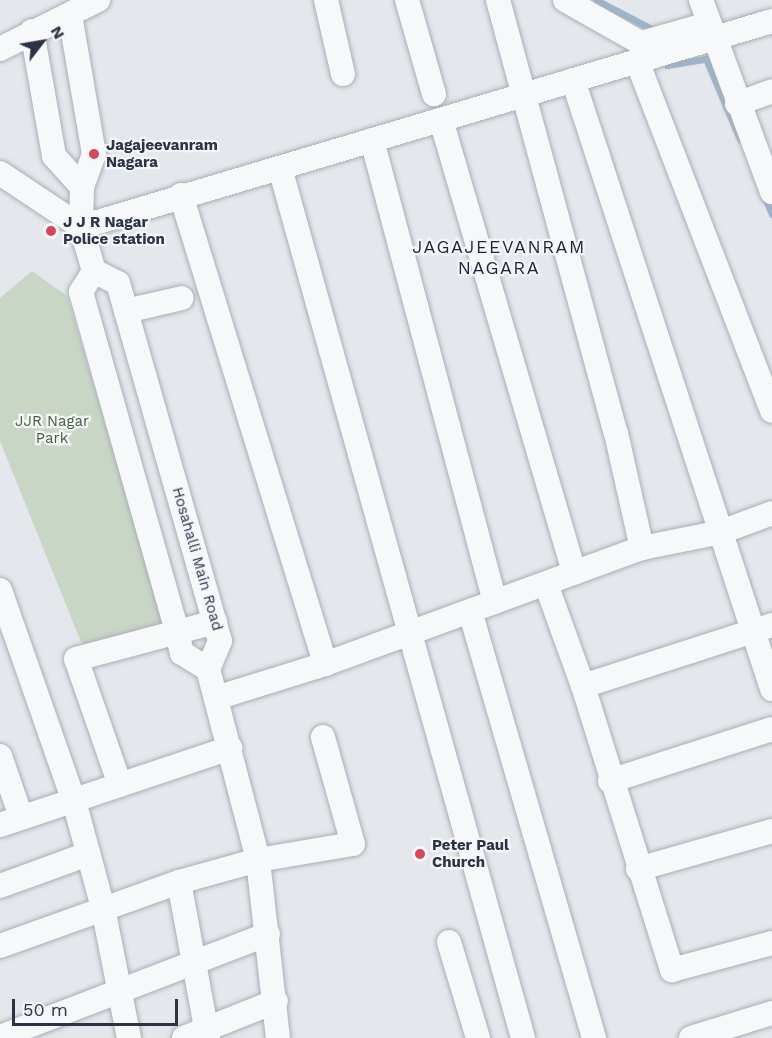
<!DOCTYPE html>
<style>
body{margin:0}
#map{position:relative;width:772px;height:1038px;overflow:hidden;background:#e4e7ec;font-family:"Work Sans",sans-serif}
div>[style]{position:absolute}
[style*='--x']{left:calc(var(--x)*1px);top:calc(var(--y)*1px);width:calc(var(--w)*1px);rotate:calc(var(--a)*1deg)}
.green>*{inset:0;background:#c9d6c5}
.stream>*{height:7px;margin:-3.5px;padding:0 3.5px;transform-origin:3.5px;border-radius:3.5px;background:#9fb4cc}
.roads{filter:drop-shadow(0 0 2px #a9aeb7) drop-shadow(0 0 2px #a9aeb7)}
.minor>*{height:24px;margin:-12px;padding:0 12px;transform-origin:12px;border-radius:12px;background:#f7f8fa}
.dots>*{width:16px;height:16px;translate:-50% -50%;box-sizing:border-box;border:3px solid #f4f6f9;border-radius:50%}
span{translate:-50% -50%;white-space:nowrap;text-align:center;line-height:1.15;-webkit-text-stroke:4.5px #f4f6f9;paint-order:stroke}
.poi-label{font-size:15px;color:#2b3445;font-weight:700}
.left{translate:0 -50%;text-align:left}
.park-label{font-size:15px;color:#3f6138}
.street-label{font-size:15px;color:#2b3445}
.quarter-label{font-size:18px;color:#1d2536;letter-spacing:1.5px}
.north{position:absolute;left:12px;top:12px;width:60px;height:60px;-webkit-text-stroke:4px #f4f6f9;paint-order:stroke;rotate:59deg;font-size:16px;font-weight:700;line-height:24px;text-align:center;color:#2b3445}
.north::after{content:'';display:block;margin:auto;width:21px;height:27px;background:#2b3445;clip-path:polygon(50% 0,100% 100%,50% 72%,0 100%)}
.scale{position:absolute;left:12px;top:999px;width:166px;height:27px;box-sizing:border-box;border:3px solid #2b3445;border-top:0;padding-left:8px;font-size:18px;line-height:21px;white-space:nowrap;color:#2b3445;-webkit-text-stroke:4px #f4f6f9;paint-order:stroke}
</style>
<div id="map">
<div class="green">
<i style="clip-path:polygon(32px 271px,67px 296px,165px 626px,83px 647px,0 441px,0 298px)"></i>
</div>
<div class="stream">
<i style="--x:596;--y:0;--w:63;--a:27.4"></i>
<i style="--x:652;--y:29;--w:6;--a:72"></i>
<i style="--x:665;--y:59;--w:6;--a:72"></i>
<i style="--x:667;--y:65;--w:39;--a:-9"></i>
<i style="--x:706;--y:59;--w:87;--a:67"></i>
<i style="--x:764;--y:196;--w:20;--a:66"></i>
</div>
<div class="roads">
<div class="minor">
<i style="--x:326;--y:0;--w:76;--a:77.1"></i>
<i style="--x:407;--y:0;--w:98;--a:74"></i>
<i style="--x:498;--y:0;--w:449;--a:74.8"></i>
<i style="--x:616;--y:433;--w:118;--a:77.3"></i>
<i style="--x:565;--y:0;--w:87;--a:29.5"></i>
<i style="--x:641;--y:43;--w:70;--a:-15.8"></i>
<i style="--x:701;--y:0;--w:205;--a:69.7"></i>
<i style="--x:70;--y:15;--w:141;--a:80.2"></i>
<i style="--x:94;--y:154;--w:35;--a:110"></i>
<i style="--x:82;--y:187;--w:40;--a:91.4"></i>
<i style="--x:81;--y:227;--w:46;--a:73.5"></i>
<i style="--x:94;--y:271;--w:27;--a:27"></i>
<i style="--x:118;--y:283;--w:372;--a:74.1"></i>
<i style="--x:220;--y:641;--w:30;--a:113"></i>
<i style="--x:208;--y:669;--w:197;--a:75.3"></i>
<i style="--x:258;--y:860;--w:179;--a:83.6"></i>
<i style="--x:32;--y:31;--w:127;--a:80"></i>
<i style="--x:54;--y:156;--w:42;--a:47.9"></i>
<i style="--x:0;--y:49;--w:110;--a:-26.6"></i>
<i style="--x:637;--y:61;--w:375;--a:68.9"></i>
<i style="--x:573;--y:80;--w:641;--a:71.9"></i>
<i style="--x:737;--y:104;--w:37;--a:-20"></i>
<i style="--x:441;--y:120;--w:472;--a:73.6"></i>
<i style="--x:372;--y:140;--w:478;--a:75.1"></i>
<i style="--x:280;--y:168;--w:903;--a:74.39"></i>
<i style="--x:0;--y:173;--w:97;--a:33.7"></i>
<i style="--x:181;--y:195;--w:491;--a:72.9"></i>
<i style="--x:81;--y:227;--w:721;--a:-16.6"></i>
<i style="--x:94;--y:271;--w:25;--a:122"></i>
<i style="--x:81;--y:292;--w:353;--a:74.2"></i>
<i style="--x:177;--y:632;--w:22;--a:77"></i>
<i style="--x:182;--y:653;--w:31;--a:32"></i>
<i style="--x:126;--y:311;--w:57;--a:-13.1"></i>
<i style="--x:546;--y:584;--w:109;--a:70.1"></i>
<i style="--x:583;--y:686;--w:298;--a:72.6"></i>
<i style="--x:672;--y:970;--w:104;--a:-15.1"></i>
<i style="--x:0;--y:590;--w:224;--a:70.7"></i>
<i style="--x:74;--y:801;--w:111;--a:74.8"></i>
<i style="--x:103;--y:908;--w:133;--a:78.7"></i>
<i style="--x:470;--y:611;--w:445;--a:73.8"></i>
<i style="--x:583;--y:686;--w:199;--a:-17.9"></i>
<i style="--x:216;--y:698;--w:114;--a:-17.3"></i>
<i style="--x:325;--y:664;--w:338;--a:-20.1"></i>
<i style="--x:642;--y:548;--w:81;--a:-11.4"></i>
<i style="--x:721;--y:532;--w:54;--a:-20.4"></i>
<i style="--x:0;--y:756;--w:65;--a:71"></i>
<i style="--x:610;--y:781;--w:170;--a:-17.8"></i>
<i style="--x:120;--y:785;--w:133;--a:-109.2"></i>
<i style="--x:76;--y:659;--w:144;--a:-14.9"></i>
<i style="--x:0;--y:825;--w:243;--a:-18.5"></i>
<i style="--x:638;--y:869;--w:139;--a:-15.8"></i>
<i style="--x:179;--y:882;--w:159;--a:79.5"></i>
<i style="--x:0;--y:886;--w:94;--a:-20"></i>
<i style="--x:449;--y:942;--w:100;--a:73.2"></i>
<i style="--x:0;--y:946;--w:190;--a:-19.7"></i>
<i style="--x:179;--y:882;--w:82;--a:-15.6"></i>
<i style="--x:258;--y:860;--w:96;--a:-9.6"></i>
<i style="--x:353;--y:844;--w:111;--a:-105.7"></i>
<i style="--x:0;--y:1037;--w:287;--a:-21"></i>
<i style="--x:184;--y:1038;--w:99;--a:-21.9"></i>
<i style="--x:691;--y:1038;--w:85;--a:-17.2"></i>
</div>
</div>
<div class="dots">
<i style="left:94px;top:154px;background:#d1495b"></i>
<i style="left:51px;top:231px;background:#d1495b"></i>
<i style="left:420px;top:854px;background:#d1495b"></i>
</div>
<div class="poi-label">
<span class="left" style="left:106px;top:154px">Jagajeevanram<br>Nagara</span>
<span class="left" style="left:63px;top:231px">J J R Nagar<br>Police station</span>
<span class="left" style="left:432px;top:854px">Peter Paul<br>Church</span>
</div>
<div class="park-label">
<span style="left:52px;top:430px">JJR Nagar<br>Park</span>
</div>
<div class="street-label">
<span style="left:197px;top:559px;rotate:74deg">Hosahalli Main Road</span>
</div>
<div class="quarter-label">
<span style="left:499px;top:258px">JAGAJEEVANRAM<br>NAGARA</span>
</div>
<div class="north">N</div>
<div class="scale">50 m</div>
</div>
